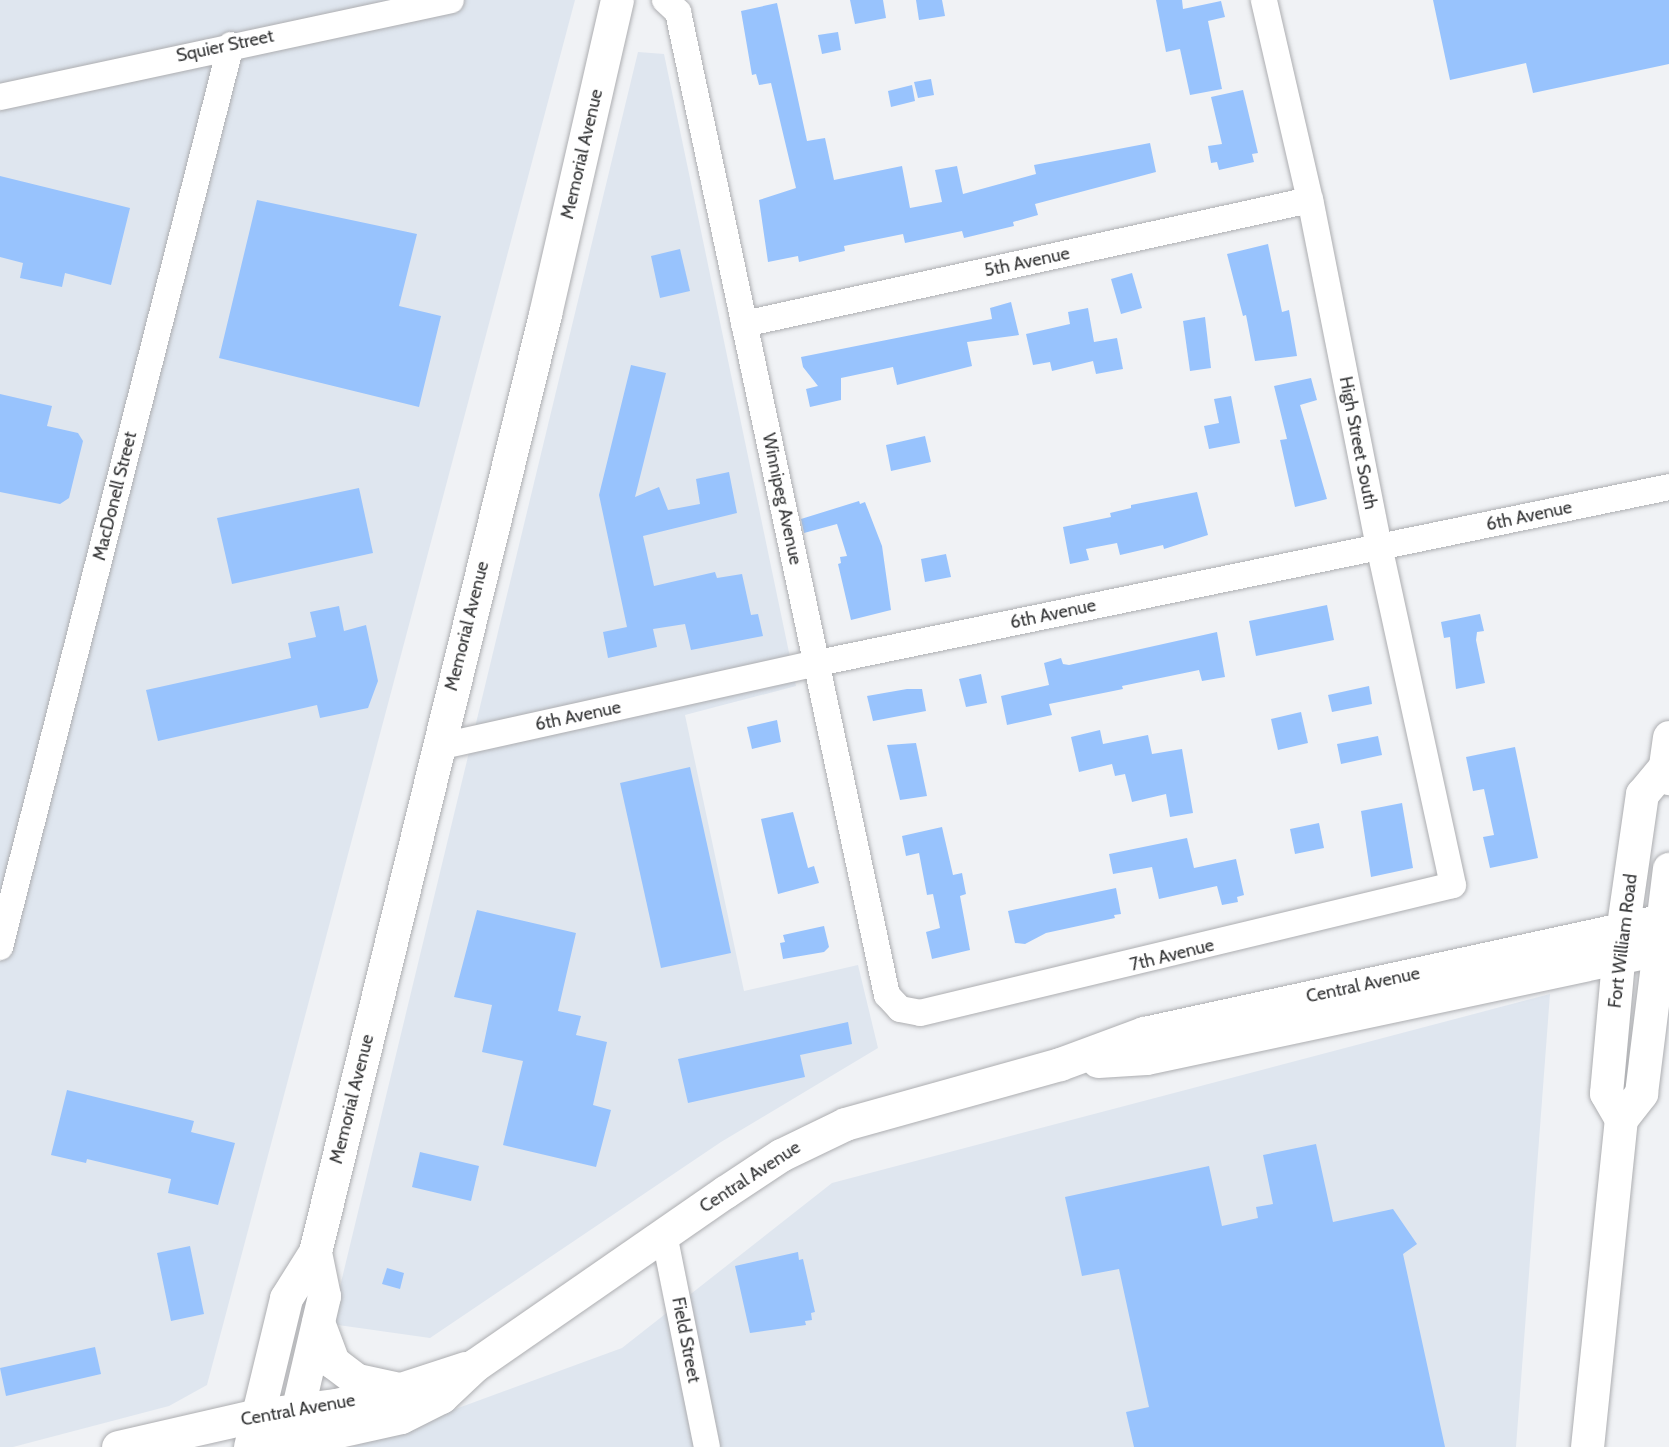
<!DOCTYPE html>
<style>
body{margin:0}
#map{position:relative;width:1669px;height:1447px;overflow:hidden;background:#f0f2f5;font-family:Cabin,sans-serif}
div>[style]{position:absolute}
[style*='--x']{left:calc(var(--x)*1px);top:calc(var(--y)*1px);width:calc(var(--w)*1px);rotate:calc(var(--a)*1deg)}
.built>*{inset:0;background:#dfe6ef}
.building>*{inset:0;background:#98c3fd}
.roads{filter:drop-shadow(0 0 2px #adaeb1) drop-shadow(0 0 2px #adaeb1)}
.minor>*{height:26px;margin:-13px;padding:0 13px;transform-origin:13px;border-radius:13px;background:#fff}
.major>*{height:33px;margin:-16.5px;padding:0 16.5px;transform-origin:16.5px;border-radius:16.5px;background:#fff}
span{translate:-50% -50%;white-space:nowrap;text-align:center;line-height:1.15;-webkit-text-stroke:4.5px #fff;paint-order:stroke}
.street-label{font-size:18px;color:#333435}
</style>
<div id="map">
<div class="built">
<i style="clip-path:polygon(0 0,575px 0,207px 1385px,169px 1406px,13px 1447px,0 1447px)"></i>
<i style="clip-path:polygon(638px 52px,664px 54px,796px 686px,685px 715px,744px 991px,858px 965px,878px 1048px,721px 1142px,430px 1338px,331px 1324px)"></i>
<i style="clip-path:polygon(1550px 994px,1516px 1447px,352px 1447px,622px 1348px,832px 1183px)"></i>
</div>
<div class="building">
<i style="clip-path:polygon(850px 0,883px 0,886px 18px,855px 24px)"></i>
<i style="clip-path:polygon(916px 0,942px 0,945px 16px,919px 20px)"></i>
<i style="clip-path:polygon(1156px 0,1182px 0,1183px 9px,1221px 1px,1225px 17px,1208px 21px,1222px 89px,1190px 95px,1180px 49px,1166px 52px)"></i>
<i style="clip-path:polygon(1433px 0,1669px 0,1669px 64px,1533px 93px,1526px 63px,1450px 80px)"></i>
<i style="clip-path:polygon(777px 3px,807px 141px,825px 138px,834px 180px,902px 166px,910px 208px,942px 202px,935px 170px,957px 166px,963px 194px,1036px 174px,1034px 165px,1150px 143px,1156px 172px,1035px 204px,1038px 215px,1013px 222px,1014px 226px,964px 238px,962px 231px,905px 243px,903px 234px,844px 246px,845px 251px,799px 262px,798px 256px,768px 262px,759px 200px,796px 188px,771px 83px,759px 85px,756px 74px,752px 75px,741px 11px)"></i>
<i style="clip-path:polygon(838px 32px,841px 50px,822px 54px,818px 35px)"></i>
<i style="clip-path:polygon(931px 79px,934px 95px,918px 98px,914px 82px)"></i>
<i style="clip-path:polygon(912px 85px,915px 101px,891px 107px,888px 91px)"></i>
<i style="clip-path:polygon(1243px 90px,1258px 153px,1252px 154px,1254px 162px,1219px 170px,1217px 162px,1211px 163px,1208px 146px,1222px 144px,1211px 97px)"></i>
<i style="clip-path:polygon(0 176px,130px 208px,111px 285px,65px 273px,62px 287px,20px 278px,23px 263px,0 257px)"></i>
<i style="clip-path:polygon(257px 200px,417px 234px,399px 306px,441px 316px,419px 407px,219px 358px)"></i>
<i style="clip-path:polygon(1268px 244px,1282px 312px,1289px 310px,1297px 356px,1255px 361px,1246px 315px,1243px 316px,1227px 254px)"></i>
<i style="clip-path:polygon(680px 249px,690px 291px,660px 298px,651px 256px)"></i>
<i style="clip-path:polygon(1132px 273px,1142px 308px,1121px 314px,1111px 279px)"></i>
<i style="clip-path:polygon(1011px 302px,1019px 335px,967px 342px,972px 366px,897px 385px,893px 367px,841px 378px,841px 400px,810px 407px,806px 389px,818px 386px,803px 367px,801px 357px,992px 319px,990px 308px)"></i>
<i style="clip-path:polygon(1088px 308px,1094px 342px,1117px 338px,1123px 369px,1096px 374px,1093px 361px,1052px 371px,1050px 362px,1033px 365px,1026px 334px,1070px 324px,1068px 312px)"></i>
<i style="clip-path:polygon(1205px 317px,1211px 368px,1190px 371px,1183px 321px)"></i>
<i style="clip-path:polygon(631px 365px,666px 373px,635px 497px,659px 487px,668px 510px,700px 504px,696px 479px,729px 472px,737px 513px,643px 536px,654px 586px,715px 572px,717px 578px,742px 574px,751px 615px,758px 614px,763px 636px,691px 650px,685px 624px,653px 629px,657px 647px,608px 658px,603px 632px,627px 627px,599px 495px)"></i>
<i style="clip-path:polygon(1311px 378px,1317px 400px,1300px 405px,1327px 499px,1295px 507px,1280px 440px,1287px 439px,1274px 386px)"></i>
<i style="clip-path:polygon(0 394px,52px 406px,47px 426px,78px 433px,83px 441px,69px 498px,60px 504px,0 492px)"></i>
<i style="clip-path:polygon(1231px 396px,1240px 443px,1209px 449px,1204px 426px,1219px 423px,1214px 399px)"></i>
<i style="clip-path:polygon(925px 436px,931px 462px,891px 471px,886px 445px)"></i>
<i style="clip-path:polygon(359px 488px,373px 553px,232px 584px,217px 518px)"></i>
<i style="clip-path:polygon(1197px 492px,1208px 535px,1164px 549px,1163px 545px,1120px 555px,1117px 543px,1086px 549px,1089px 560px,1070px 564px,1063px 527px,1111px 517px,1110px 513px,1131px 508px,1131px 505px)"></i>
<i style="clip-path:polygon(859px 501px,860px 504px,865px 502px,882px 546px,891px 610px,851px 620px,838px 564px,841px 563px,840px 557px,847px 556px,837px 524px,804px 533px,801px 519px)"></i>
<i style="clip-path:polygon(946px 554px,951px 577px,925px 582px,921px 559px)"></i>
<i style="clip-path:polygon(1327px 605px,1334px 640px,1256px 656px,1249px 621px)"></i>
<i style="clip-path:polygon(339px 606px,344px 631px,366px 625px,378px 681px,368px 708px,320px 718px,317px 705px,158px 741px,146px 690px,291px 658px,288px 643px,316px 637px,310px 612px)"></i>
<i style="clip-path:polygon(1480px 614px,1484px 631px,1477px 632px,1476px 640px,1485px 683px,1456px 689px,1450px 637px,1444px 638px,1441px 622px)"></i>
<i style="clip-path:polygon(1217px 632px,1225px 677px,1202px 681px,1199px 670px,1122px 686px,1123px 689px,1049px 704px,1052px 715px,1007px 725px,1001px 696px,1049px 685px,1044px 663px,1061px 658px,1063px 664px,1069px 665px)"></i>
<i style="clip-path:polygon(981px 674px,987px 703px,966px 707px,959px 679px)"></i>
<i style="clip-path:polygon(1369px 686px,1372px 704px,1332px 712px,1328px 695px)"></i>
<i style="clip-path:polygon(907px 689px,922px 689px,926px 711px,873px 721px,867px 696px)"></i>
<i style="clip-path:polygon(1301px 712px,1308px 743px,1278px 750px,1271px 719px)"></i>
<i style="clip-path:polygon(777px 720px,781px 742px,752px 749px,747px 727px)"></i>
<i style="clip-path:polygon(1100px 730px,1103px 744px,1148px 735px,1152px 754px,1182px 749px,1193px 813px,1170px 817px,1166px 794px,1132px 802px,1125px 774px,1115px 776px,1112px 764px,1079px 772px,1071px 737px)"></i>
<i style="clip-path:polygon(1378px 736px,1382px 755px,1341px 764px,1337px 744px)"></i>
<i style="clip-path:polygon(916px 743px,927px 796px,900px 800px,887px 745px)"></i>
<i style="clip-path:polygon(1515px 747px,1538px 858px,1490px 868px,1483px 837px,1494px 835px,1484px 789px,1473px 791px,1466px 757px)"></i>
<i style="clip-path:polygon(690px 767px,731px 953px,661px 968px,620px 783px)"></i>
<i style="clip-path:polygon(1402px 803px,1413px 868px,1371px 877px,1361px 811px)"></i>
<i style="clip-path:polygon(793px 812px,808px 868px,814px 866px,819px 883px,778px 894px,761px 819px)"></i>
<i style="clip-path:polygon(1319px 823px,1324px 848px,1295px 854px,1290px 829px)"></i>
<i style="clip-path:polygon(942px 827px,953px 875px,962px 873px,966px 894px,960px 896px,970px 950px,932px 959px,926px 932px,940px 928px,933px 894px,927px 895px,919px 853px,906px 856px,902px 836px)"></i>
<i style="clip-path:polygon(1187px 838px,1194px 868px,1236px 859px,1244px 895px,1237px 897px,1238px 902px,1222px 905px,1217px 886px,1159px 899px,1152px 867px,1113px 874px,1109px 854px)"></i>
<i style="clip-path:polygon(1116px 888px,1121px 914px,1114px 915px,1115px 918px,1046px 933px,1025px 944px,1015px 943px,1008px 911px)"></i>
<i style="clip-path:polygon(477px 910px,576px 933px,558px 1011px,581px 1016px,576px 1035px,607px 1042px,593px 1105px,611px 1110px,596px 1167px,503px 1145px,523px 1061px,482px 1052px,492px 1005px,454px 997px)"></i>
<i style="clip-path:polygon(824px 926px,829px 947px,824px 952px,783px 959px,780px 943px,785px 942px,783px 935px)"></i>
<i style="clip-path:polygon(848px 1022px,852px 1044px,800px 1055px,805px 1077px,688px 1103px,678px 1059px)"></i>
<i style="clip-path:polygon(67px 1090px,194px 1121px,191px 1132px,235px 1143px,218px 1205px,168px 1193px,171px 1179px,87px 1159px,86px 1163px,51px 1155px)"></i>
<i style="clip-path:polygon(1316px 1144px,1333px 1222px,1393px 1209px,1417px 1244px,1403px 1254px,1445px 1447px,1134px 1447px,1126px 1412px,1149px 1407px,1119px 1269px,1082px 1276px,1065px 1197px,1209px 1166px,1222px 1226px,1258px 1218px,1256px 1207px,1273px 1204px,1263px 1155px)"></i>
<i style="clip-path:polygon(420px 1152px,479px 1166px,471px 1201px,412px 1187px)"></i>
<i style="clip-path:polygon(190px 1246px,204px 1314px,171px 1321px,157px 1253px)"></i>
<i style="clip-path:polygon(798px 1252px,799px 1260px,803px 1259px,815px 1312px,811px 1313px,812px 1320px,805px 1321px,806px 1325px,750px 1333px,735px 1266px)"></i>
<i style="clip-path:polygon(387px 1268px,404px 1273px,400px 1289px,382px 1284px)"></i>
<i style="clip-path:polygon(95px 1347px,101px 1374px,6px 1396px,0 1368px)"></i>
</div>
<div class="roads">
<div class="minor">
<i style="--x:665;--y:0;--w:18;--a:43"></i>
<i style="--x:678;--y:12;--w:1005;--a:78"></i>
<i style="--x:887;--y:995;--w:19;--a:47"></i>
<i style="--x:900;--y:1009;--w:20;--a:11"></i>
<i style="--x:920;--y:1013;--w:548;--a:-13.5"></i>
<i style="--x:1453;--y:885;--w:346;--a:-102.3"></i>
<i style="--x:1379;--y:547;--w:354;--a:-101.2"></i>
<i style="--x:1310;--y:200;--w:205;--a:-103"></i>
<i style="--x:0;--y:97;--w:461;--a:-12.1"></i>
<i style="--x:744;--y:324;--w:579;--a:-12.36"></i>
<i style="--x:438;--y:747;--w:389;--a:-12.5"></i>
<i style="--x:818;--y:663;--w:869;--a:-11.68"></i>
<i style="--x:0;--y:947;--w:931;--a:-75.64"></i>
<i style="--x:664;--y:1234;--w:217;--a:78.6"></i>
</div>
<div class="major">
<i style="--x:1669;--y:737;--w:30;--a:98"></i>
<i style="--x:1665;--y:767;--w:12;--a:70"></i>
<i style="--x:1098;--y:1061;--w:48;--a:-3.6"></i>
<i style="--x:1146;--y:1058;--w:524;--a:-12"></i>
<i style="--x:1621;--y:1119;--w:30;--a:-120"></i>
<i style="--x:1606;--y:1093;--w:134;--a:-84.8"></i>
<i style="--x:1618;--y:960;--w:168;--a:-81.8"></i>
<i style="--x:1642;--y:794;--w:35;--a:-50"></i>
<i style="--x:318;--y:1322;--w:43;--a:69.4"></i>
<i style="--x:333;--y:1362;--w:30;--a:37"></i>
<i style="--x:357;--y:1380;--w:40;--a:12"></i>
<i style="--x:293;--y:1429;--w:137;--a:-76.9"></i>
<i style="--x:324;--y:1296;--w:45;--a:-101.6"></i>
<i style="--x:118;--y:1447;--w:144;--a:-12.9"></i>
<i style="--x:258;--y:1415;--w:79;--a:-7.3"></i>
<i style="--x:336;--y:1405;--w:67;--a:-13.8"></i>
<i style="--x:401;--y:1389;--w:67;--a:-18.2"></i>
<i style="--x:250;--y:1447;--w:153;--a:-76.4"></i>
<i style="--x:286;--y:1298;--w:54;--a:-57.8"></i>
<i style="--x:315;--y:1252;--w:966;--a:-76.22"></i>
<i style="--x:545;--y:314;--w:322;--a:-77.1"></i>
<i style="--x:267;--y:1447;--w:137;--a:-12.6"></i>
<i style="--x:401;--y:1417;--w:45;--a:-26.6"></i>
<i style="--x:441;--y:1397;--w:47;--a:-43.3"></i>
<i style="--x:475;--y:1365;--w:304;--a:-34.7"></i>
<i style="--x:725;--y:1192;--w:67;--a:-33.5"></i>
<i style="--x:781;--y:1155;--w:71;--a:-25.8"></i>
<i style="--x:845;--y:1124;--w:223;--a:-15.6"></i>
<i style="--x:1060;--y:1064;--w:90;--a:-20.3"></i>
<i style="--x:1144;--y:1033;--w:531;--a:-12.28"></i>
<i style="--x:1587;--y:1447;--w:330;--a:-84.1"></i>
<i style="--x:1621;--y:1119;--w:33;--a:-52"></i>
<i style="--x:1641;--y:1093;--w:226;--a:-82.9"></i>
</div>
</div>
<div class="street-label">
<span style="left:225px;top:46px;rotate:-12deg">Squier Street</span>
<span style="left:582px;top:154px;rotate:-77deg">Memorial Avenue</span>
<span style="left:1027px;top:262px;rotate:-12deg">5th Avenue</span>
<span style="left:1358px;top:443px;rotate:79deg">High Street South</span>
<span style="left:115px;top:496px;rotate:-76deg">MacDonell Street</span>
<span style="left:782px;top:499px;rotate:78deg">Winnipeg Avenue</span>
<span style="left:1529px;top:516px;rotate:-12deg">6th Avenue</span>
<span style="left:1053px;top:614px;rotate:-12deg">6th Avenue</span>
<span style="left:467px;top:626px;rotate:-76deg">Memorial Avenue</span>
<span style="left:578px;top:716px;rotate:-12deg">6th Avenue</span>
<span style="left:1623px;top:941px;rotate:-83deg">Fort William Road</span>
<span style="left:1172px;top:955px;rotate:-14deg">7th Avenue</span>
<span style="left:1363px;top:985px;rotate:-12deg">Central Avenue</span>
<span style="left:352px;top:1099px;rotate:-76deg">Memorial Avenue</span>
<span style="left:750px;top:1177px;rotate:-33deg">Central Avenue</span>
<span style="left:686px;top:1340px;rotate:79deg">Field Street</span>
<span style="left:298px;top:1410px;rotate:-10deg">Central Avenue</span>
</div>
</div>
